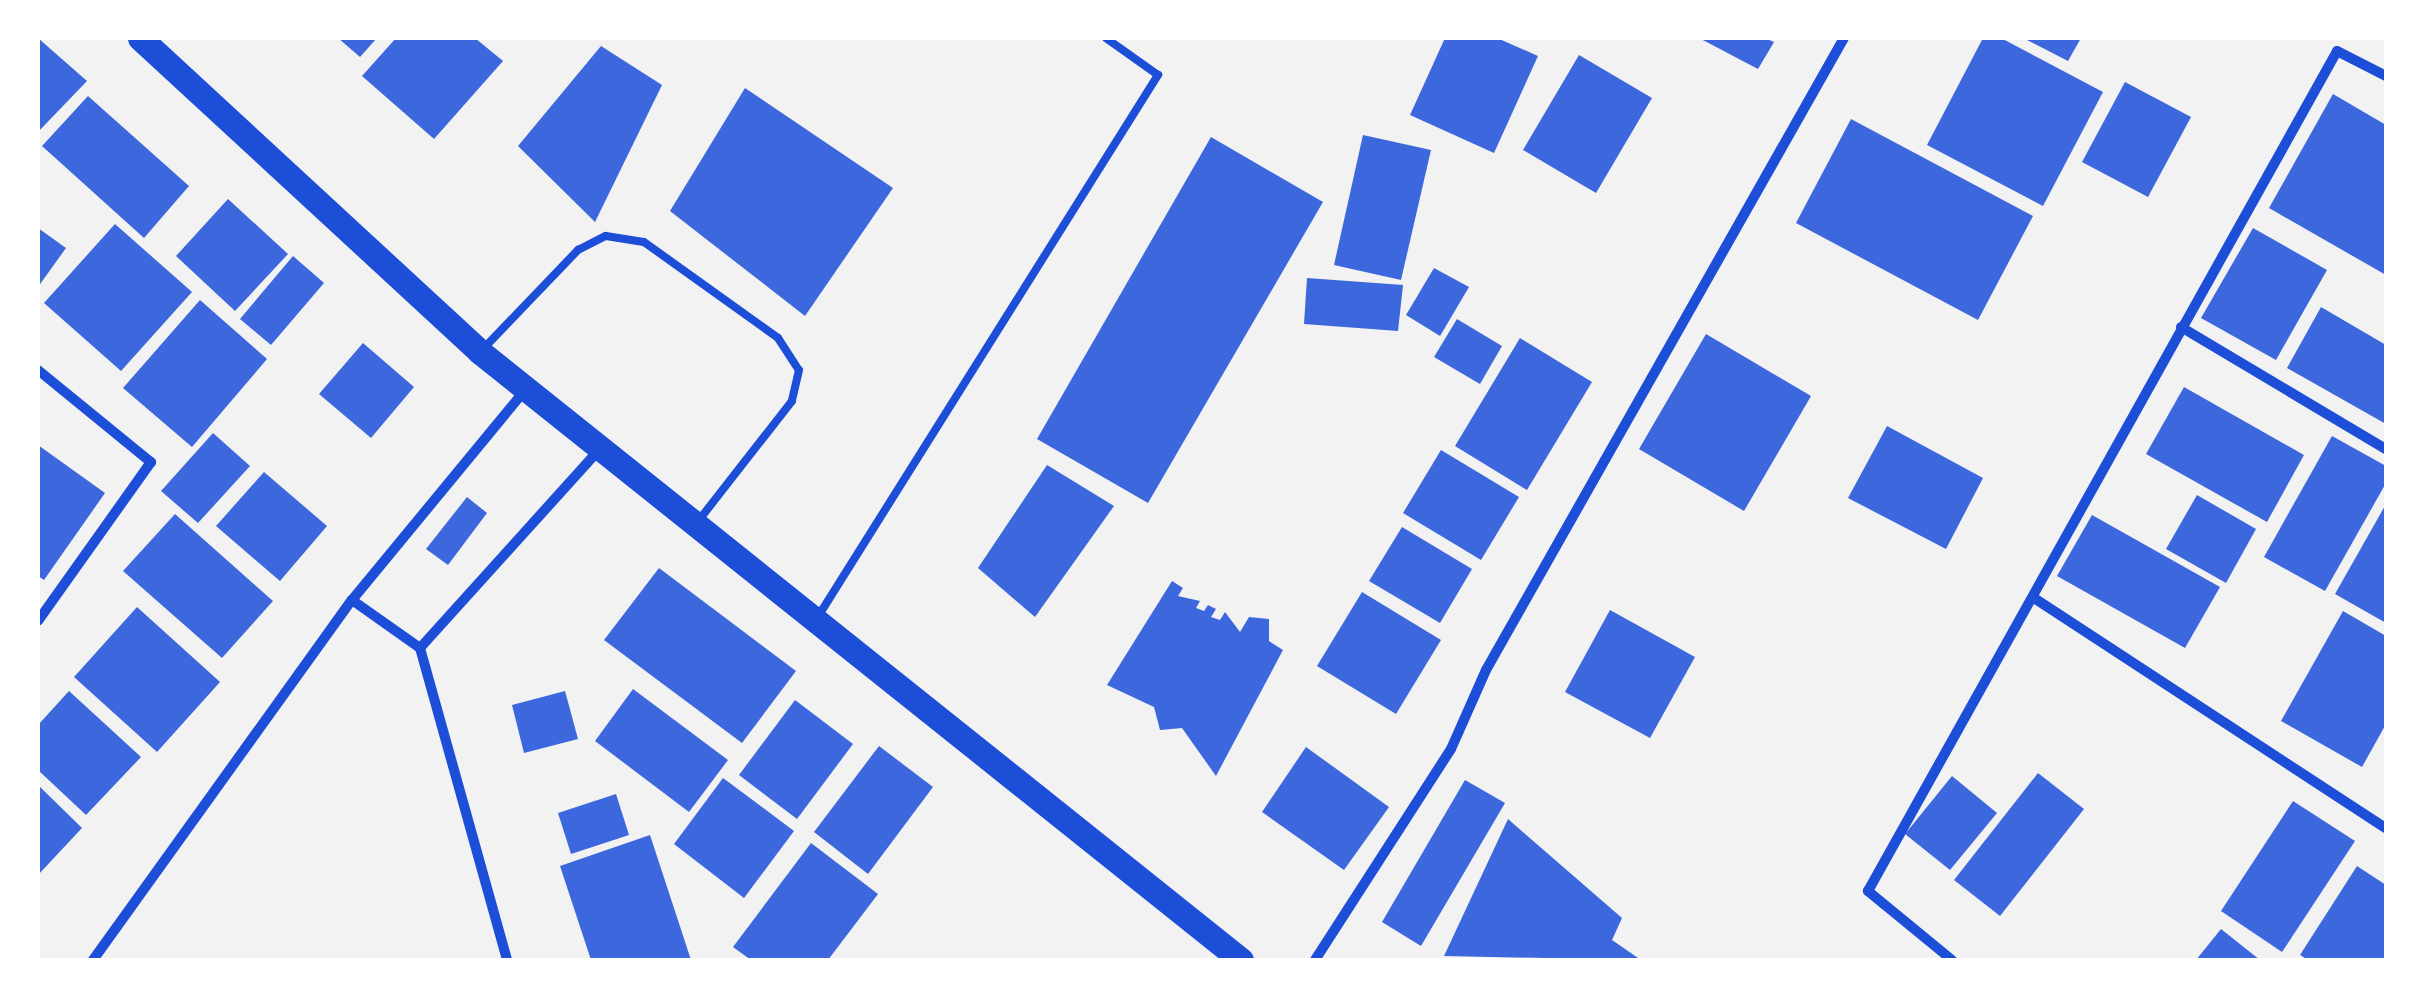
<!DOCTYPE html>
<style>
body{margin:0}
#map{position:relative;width:2424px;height:998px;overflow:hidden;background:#f2f2f2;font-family:"Golos Text",sans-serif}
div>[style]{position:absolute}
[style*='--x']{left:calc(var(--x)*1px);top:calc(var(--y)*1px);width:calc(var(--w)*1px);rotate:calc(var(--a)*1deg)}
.building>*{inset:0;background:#3d67dc}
.service>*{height:8px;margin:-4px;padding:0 4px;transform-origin:4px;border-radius:4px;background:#1d4ed8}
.minor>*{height:10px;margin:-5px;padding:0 5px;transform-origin:5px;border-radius:5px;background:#1d4ed8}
.primary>*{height:25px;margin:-12.5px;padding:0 12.5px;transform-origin:12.5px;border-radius:12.5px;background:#1d4ed8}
span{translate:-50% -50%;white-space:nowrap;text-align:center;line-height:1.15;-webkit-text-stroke:8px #fff;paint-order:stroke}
.frame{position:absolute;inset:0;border:40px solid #fff;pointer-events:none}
</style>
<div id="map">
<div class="building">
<i style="clip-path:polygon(38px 38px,87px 81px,38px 132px)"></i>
<i style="clip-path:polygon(338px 38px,377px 38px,360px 57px)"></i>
<i style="clip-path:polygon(396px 38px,475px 38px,503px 61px,434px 139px,362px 76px)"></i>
<i style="clip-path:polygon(1445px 38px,1497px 38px,1538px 56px,1494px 153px,1410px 115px)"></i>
<i style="clip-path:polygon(1699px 38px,1765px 38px,1774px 42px,1758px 69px)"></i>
<i style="clip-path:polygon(1983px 38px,2001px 38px,2103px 92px,2043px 206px,1927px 145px)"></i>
<i style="clip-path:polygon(2023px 38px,2081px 38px,2068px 61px)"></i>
<i style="clip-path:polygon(601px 46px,662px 85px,595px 222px,518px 146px)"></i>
<i style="clip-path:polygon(1579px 55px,1652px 98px,1596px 193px,1523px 150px)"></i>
<i style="clip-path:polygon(2125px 82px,2191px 117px,2148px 197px,2082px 162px)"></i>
<i style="clip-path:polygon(745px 88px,893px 188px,805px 316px,670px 211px)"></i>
<i style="clip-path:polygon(2333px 94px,2386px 125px,2386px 275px,2269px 208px)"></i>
<i style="clip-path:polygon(88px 96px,189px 186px,144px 238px,42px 146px)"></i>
<i style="clip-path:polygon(1851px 119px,2033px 216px,1978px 320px,1796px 223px)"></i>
<i style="clip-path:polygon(1363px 135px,1431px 150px,1401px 280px,1334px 265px)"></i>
<i style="clip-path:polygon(1211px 137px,1323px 202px,1148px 503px,1037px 439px)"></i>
<i style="clip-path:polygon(228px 199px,288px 254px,235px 311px,176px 256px)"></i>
<i style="clip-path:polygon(115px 224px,192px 292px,121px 371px,44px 303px)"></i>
<i style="clip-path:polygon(38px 228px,66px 248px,38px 287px)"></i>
<i style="clip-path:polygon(2253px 228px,2327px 270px,2276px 360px,2201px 318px)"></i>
<i style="clip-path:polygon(293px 256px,324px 283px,271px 345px,240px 319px)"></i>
<i style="clip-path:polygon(1434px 268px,1469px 287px,1440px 336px,1406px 315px)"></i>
<i style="clip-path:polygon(1307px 278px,1403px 285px,1398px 331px,1304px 324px)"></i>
<i style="clip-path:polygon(200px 300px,267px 359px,192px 447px,123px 388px)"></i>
<i style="clip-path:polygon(2321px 307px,2386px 345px,2386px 424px,2287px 368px)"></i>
<i style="clip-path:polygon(1457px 319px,1502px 346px,1480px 384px,1434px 357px)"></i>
<i style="clip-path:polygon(1706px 334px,1811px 396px,1744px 511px,1639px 449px)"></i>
<i style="clip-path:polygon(1520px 338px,1592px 382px,1527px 490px,1455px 446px)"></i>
<i style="clip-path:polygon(363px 343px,414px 387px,371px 438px,319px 394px)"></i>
<i style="clip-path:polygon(2184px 387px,2304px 455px,2267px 522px,2146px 454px)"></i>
<i style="clip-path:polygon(1887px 426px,1983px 478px,1946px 549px,1848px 498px)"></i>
<i style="clip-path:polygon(213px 433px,250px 466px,198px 523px,161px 491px)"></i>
<i style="clip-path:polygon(2332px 436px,2386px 466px,2386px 483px,2325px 591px,2264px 557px)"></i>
<i style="clip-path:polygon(38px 445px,105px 493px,44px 580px,38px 576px)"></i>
<i style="clip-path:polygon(1441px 450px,1519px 497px,1481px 560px,1403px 513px)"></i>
<i style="clip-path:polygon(1047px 465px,1114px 506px,1035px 617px,978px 568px)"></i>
<i style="clip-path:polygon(264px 472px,327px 526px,280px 581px,216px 526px)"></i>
<i style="clip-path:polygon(2197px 495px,2256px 529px,2226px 583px,2166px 549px)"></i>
<i style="clip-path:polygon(467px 497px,487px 513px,448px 565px,426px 549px)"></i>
<i style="clip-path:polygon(2386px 504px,2386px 623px,2335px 594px)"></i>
<i style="clip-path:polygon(175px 514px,273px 601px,222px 658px,123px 571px)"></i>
<i style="clip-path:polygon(2092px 515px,2220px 587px,2185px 648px,2057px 576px)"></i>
<i style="clip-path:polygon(1402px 527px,1472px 569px,1440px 623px,1369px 581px)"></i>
<i style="clip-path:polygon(659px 568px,796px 671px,742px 743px,604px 640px)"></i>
<i style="clip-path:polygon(1172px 581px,1183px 588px,1178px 596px,1200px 601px,1196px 608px,1204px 611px,1208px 605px,1216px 609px,1211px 617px,1220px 620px,1225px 612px,1240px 632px,1249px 617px,1269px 619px,1269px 641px,1283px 650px,1216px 776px,1182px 728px,1160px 730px,1154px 707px,1107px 685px)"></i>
<i style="clip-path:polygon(1362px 592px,1441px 640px,1396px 714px,1317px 666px)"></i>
<i style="clip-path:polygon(137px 607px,220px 682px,157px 752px,74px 677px)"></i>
<i style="clip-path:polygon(1610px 610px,1695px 657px,1650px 738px,1565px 692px)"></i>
<i style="clip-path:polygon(2343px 611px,2386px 636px,2386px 724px,2362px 767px,2281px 721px)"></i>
<i style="clip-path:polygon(633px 689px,728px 760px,689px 812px,595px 741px)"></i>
<i style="clip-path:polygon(69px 691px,141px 757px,86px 815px,38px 770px,38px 725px)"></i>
<i style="clip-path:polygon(565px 691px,578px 739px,524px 753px,512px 705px)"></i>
<i style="clip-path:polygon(795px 700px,853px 744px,797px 819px,739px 775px)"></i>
<i style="clip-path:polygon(879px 746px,933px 787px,868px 874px,814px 832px)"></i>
<i style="clip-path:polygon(1306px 747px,1389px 807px,1344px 870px,1262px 812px)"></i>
<i style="clip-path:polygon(2038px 773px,2084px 809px,2000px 916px,1954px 880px)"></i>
<i style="clip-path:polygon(1952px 776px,1997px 813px,1950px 870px,1905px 834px)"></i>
<i style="clip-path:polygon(723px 778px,794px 831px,744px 898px,674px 844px)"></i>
<i style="clip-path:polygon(1465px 780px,1505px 803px,1421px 946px,1382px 922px)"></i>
<i style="clip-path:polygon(38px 785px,82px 828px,38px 875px)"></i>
<i style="clip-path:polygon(616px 794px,629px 835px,571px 854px,558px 813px)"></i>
<i style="clip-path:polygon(2293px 801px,2355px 841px,2282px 952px,2221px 911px)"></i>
<i style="clip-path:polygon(1508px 819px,1622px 918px,1612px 940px,1641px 960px,1444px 956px)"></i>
<i style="clip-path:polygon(650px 835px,691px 960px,591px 960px,560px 866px)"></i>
<i style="clip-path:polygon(811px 843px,878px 894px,828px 960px,751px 960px,733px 947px)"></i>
<i style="clip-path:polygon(2357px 866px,2386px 885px,2386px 960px,2308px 960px,2300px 955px)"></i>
<i style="clip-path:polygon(2221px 929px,2260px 960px,2196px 960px)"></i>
</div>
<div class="service">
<i style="--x:484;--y:348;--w:136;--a:-46.2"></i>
<i style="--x:578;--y:250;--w:31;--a:-27"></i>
<i style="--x:606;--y:236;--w:38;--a:9"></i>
<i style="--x:644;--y:242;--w:165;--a:35.6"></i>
<i style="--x:778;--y:338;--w:38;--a:57"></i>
<i style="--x:799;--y:370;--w:32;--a:103"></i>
<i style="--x:792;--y:401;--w:151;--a:128"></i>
<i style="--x:819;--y:615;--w:638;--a:-57.88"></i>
<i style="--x:1158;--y:75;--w:64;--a:-144.6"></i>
</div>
<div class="minor">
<i style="--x:2181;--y:327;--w:239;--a:30.8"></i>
<i style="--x:38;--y:370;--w:146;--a:39.2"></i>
<i style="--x:151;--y:462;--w:195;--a:125.4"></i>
<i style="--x:2034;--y:598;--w:420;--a:33.2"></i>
<i style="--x:352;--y:600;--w:83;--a:35.2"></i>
<i style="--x:420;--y:648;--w:324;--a:74.4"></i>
<i style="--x:420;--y:648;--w:268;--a:-47.9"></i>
<i style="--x:93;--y:960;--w:443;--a:-54.3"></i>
<i style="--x:352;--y:600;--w:271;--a:-50.5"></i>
<i style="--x:1315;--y:960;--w:251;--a:-57.2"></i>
<i style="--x:1451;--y:749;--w:86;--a:-66.1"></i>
<i style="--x:1486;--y:670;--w:726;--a:-60.47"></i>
<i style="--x:1952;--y:960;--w:109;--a:-140.6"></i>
<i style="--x:1868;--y:891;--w:962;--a:-60.82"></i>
<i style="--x:2337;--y:51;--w:55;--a:27"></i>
</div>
<div class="primary">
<i style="--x:140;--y:38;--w:463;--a:42.7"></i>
<i style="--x:480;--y:352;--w:974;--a:38.62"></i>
</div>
<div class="frame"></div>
</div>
